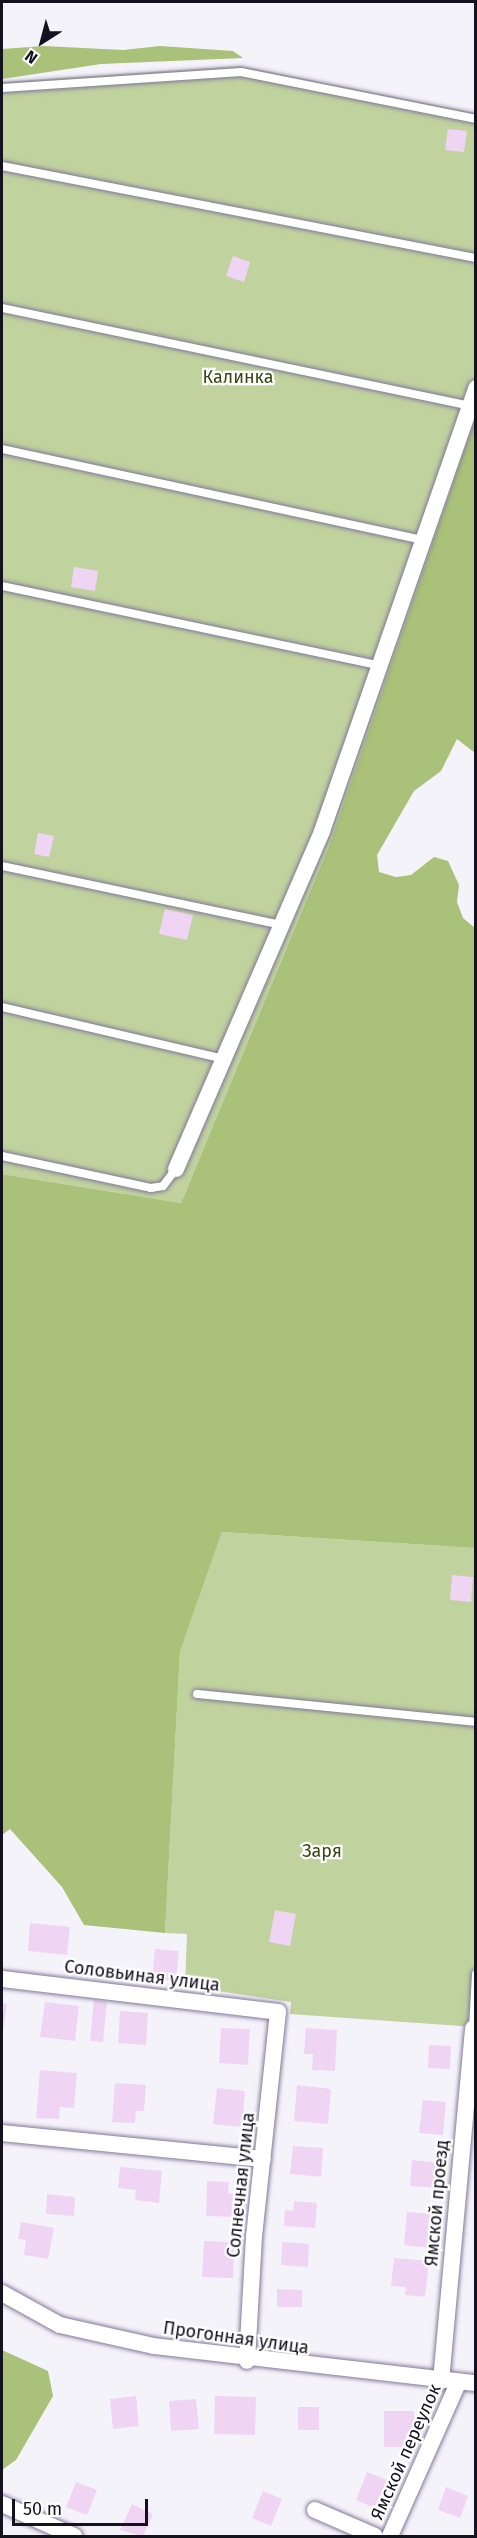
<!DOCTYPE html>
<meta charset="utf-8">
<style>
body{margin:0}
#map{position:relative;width:477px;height:2538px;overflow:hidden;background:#f5f3fa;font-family:"Fira Sans",sans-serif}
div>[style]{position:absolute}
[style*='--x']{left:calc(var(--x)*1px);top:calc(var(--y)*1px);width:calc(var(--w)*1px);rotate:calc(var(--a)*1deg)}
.green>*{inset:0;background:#c0d29e}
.forest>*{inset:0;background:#a9c179}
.building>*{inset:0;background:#efd5f3}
.roads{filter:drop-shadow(0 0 2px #81799a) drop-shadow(0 0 2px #81799a)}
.lane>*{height:8px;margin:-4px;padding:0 4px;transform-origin:4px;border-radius:4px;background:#fff}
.street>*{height:16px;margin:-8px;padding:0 8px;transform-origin:8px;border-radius:8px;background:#fff}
span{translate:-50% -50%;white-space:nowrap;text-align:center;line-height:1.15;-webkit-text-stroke:4.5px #fff;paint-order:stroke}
.park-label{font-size:18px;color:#384712}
.street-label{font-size:18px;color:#15121f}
.frame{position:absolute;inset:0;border:3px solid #15121f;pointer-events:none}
.north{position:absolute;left:12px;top:12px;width:60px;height:60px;-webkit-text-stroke:4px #fff;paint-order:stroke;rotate:216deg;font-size:16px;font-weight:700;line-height:24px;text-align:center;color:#15121f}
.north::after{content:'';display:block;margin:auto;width:21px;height:27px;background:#15121f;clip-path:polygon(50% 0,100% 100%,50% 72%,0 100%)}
.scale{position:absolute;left:12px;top:2499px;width:136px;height:27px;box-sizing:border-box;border:3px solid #15121f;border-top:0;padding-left:8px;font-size:18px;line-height:21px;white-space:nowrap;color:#15121f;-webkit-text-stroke:4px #fff;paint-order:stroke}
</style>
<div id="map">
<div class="green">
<i style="clip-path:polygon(240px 66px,475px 113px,475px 419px,329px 846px,181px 1203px,2px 1174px,2px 82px)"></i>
<i style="clip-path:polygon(222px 1532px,475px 1548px,475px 2027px,290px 2014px,291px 2002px,185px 1986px,187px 1934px,165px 1933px,180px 1652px)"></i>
</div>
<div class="forest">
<i style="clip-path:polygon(44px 46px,123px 50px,160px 46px,233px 51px,243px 58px,101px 64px,2px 79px,2px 49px)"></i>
<i style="clip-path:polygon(475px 419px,475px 753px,457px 739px,441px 771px,414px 791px,377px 855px,379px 872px,396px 877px,411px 875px,434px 857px,448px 861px,459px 885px,457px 902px,463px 918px,475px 928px,475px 1548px,222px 1532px,180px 1652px,165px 1933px,84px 1925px,62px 1887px,10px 1829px,2px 1835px,2px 1174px,181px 1203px,329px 846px)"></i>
<i style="clip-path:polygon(2px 2350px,48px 2371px,53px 2396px,16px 2460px,2px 2470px)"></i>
</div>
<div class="building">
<i style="clip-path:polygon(448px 129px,467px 131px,464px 152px,445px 150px)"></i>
<i style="clip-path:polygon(233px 256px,250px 262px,244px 282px,226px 276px)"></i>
<i style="clip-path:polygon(74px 567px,98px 571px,95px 591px,71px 587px)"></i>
<i style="clip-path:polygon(38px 833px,54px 836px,49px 857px,34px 854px)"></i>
<i style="clip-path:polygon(165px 909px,193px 915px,187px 940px,159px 934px)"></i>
<i style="clip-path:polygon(452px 1575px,473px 1577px,471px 1602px,450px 1600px)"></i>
<i style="clip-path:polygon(275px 1910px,296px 1914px,290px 1946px,269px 1942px)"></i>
<i style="clip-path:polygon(30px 1923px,70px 1927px,67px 1955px,28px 1951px)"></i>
<i style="clip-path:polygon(155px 1949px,179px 1951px,176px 1981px,152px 1979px)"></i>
<i style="clip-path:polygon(94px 2000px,107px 2002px,103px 2042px,90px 2041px)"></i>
<i style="clip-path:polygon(45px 2002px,79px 2006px,75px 2041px,40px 2037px)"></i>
<i style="clip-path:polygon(2px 2003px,7px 2004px,3px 2031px,2px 2031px)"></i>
<i style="clip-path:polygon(120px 2011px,148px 2013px,146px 2045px,118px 2043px)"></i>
<i style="clip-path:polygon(221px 2028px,250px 2029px,248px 2065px,219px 2063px)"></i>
<i style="clip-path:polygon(306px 2028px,337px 2030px,335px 2071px,312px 2070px,313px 2054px,304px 2054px)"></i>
<i style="clip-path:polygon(429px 2045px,451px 2046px,450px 2069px,428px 2068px)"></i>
<i style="clip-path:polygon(40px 2070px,77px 2073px,74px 2108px,60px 2107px,59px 2119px,36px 2118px)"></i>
<i style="clip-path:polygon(115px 2083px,146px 2085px,144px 2111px,136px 2111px,135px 2123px,112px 2122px)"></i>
<i style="clip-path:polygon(297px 2085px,331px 2089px,328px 2124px,294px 2121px)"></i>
<i style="clip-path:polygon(217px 2088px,245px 2091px,242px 2127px,213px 2124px)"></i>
<i style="clip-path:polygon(423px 2100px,446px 2102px,443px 2135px,419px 2133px)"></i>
<i style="clip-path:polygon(293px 2146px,323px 2148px,321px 2177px,290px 2174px)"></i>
<i style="clip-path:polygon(412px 2160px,440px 2163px,438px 2188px,410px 2186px)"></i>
<i style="clip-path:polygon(120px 2167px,162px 2171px,159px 2203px,135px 2200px,136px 2190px,118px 2188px)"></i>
<i style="clip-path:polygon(207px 2181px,229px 2182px,228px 2194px,236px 2194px,235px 2217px,206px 2216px)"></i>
<i style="clip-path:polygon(47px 2194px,75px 2197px,74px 2216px,46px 2214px)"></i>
<i style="clip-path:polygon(294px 2201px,317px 2203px,315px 2228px,284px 2226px,285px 2210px,293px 2211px)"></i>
<i style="clip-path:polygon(407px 2212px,432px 2214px,429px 2248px,404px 2245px)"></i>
<i style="clip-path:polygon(21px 2222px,54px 2228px,48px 2259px,24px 2255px,26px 2240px,18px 2239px)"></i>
<i style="clip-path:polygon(204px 2241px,234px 2242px,233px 2278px,202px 2277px)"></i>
<i style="clip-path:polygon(282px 2242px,309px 2244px,308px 2267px,281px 2265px)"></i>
<i style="clip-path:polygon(394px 2258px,429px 2261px,425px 2297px,405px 2295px,406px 2287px,391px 2286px)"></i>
<i style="clip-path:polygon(277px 2289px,302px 2290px,302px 2307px,277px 2307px)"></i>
<i style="clip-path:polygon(136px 2396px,139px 2426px,113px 2429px,110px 2399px)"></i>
<i style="clip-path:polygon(215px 2396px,256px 2397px,255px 2435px,214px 2434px)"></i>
<i style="clip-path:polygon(196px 2399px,199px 2429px,171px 2431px,169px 2401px)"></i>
<i style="clip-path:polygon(298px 2407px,319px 2407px,319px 2430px,298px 2430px)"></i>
<i style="clip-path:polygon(384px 2411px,414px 2411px,414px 2447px,384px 2447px)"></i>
<i style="clip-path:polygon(367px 2472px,388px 2480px,377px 2509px,356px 2500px)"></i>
<i style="clip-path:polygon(76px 2482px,97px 2490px,87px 2515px,66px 2507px)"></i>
<i style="clip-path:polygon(446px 2487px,468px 2496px,460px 2518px,438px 2510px)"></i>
<i style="clip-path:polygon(263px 2491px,282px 2499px,271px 2526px,252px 2518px)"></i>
<i style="clip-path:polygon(132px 2504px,153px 2514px,143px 2536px,120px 2530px)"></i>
</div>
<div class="roads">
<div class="lane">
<i style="--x:2;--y:88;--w:240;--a:-3.8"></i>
<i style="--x:241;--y:72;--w:240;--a:11.3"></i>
<i style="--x:2;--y:166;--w:483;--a:11"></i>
<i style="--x:2;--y:308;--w:478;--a:11.8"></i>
<i style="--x:2;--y:449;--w:434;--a:12.2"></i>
<i style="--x:2;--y:586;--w:386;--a:11.9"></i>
<i style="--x:2;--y:866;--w:286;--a:11.9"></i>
<i style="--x:2;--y:1007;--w:228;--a:13.2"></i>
<i style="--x:2;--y:1156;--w:152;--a:12.1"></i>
<i style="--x:151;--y:1188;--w:12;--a:-9"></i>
<i style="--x:163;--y:1186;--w:21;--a:-53"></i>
<i style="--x:197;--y:1694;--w:280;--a:5.7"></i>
<i style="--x:473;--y:2028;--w:54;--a:-86.8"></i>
</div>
<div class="street">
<i style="--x:176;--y:1169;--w:368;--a:-66.6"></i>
<i style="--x:322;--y:831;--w:469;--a:-70.8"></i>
<i style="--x:2;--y:1979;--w:278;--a:6.8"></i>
<i style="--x:278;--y:2012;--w:225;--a:96.1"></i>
<i style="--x:254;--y:2236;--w:125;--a:93.2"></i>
<i style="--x:2;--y:2133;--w:262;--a:5.7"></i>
<i style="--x:2;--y:2293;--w:66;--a:28.9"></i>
<i style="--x:60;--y:2325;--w:96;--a:12.6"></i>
<i style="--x:154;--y:2346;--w:324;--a:6.6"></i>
<i style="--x:441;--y:2381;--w:354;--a:-84.8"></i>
<i style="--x:2;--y:2504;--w:79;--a:24"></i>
<i style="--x:315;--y:2510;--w:65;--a:23.4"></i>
<i style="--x:390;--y:2536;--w:167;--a:-66"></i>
</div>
</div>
<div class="park-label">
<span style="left:238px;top:377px">Калинка</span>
<span style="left:322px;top:1851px">Заря</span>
</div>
<div class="street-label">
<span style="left:142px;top:1976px;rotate:7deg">Соловьиная улица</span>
<span style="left:241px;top:2185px;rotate:-84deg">Солнечная улица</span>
<span style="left:437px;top:2203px;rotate:-85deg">Ямской проезд</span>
<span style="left:236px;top:2338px;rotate:8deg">Прогонная улица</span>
<span style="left:406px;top:2452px;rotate:-66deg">Ямской переулок</span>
</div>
<div class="frame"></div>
<div class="north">N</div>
<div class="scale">50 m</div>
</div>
